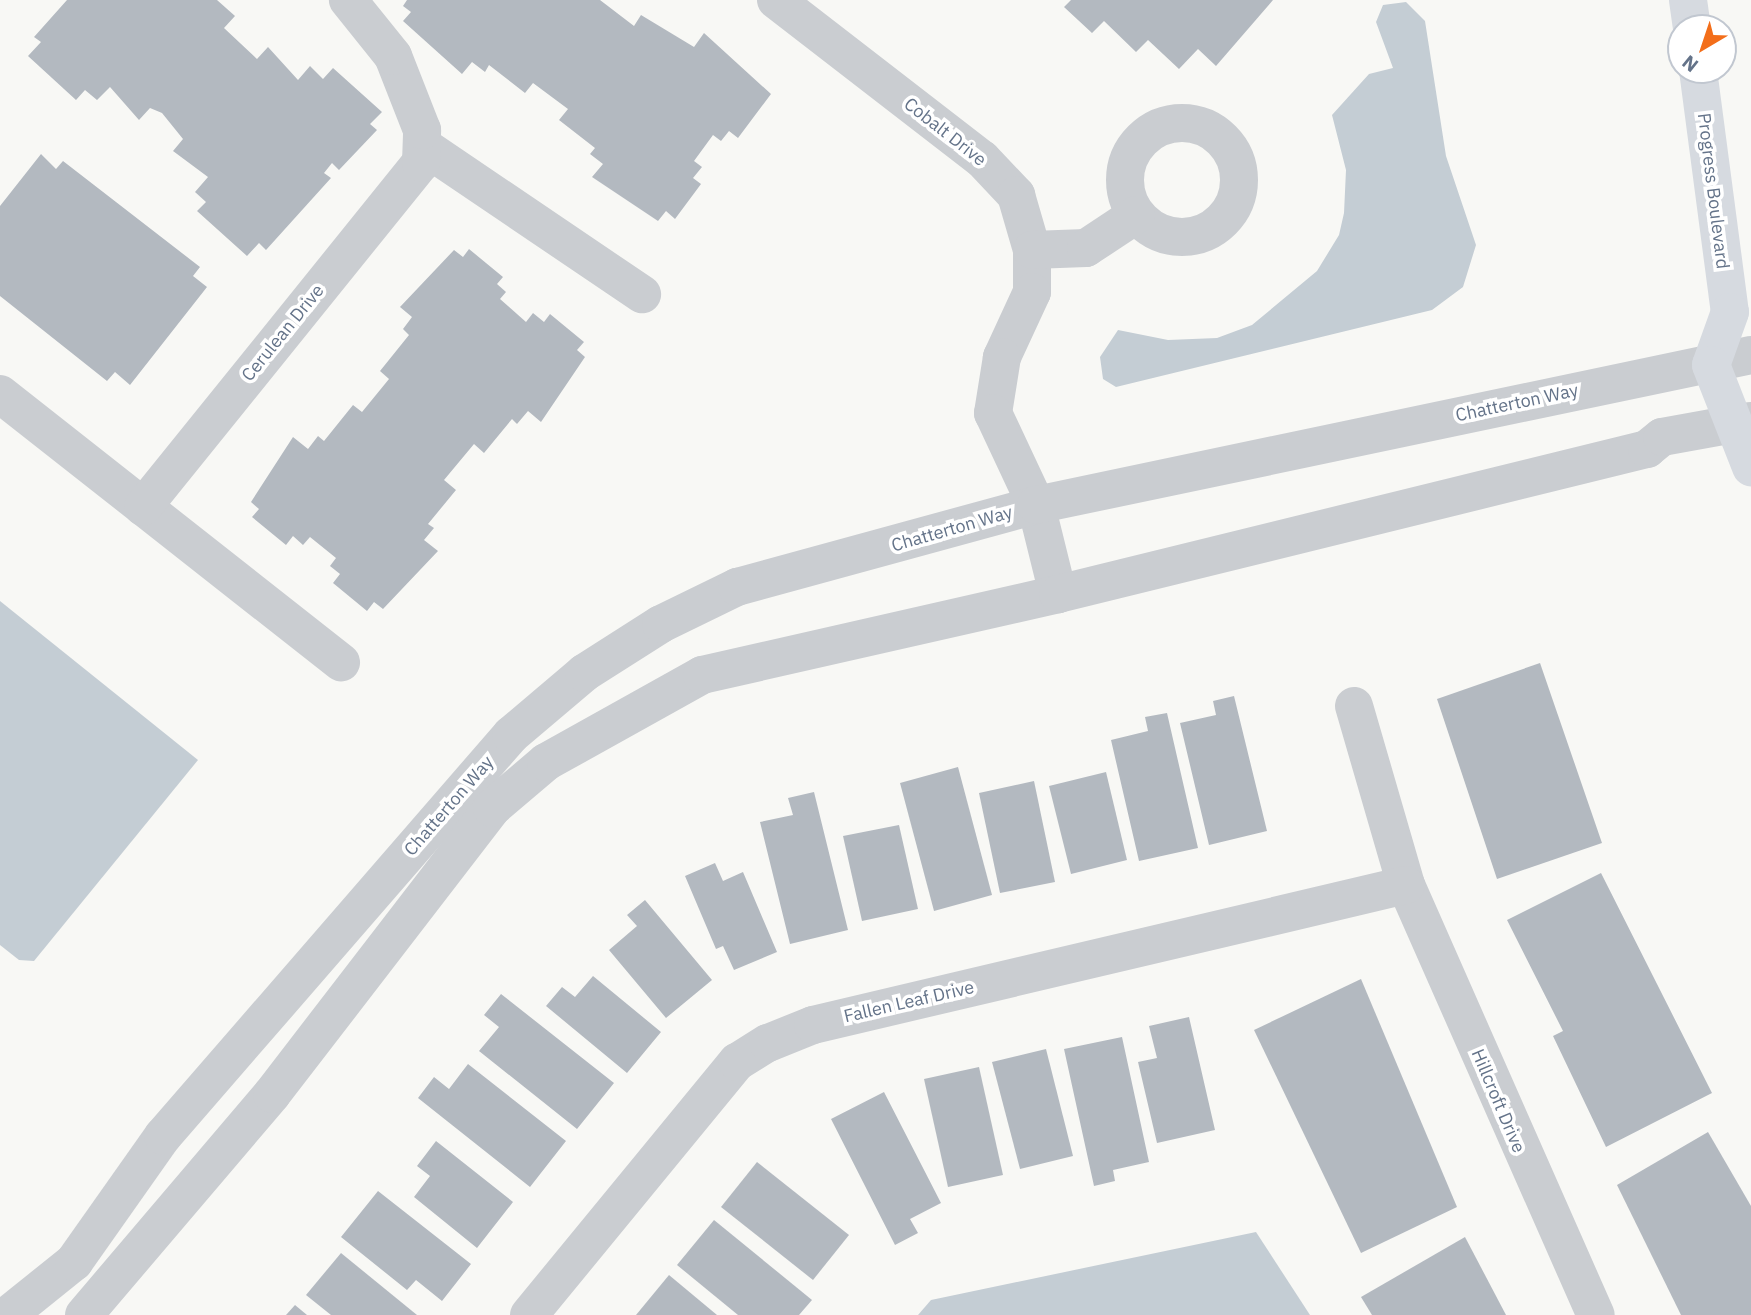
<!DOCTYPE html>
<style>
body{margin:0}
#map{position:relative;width:1751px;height:1315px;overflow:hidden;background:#f8f8f5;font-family:"IBM Plex Sans",sans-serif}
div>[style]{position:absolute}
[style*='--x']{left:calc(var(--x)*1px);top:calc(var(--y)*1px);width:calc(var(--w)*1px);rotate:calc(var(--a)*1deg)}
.water>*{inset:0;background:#c4cdd4}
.building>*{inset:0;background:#b3b9c0}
.minor>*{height:38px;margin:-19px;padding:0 19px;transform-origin:19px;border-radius:19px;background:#cacdd1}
.minor>.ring{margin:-19px;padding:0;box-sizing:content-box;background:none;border:38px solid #cacdd1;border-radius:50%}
.major>*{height:38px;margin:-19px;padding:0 19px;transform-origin:19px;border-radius:19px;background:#d6dae0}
span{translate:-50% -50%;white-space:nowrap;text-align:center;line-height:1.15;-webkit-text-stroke:7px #fff;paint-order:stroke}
.street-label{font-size:18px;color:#647389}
.north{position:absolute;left:1667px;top:14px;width:70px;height:70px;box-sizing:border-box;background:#fff;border:2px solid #c1c7d0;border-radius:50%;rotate:219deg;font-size:19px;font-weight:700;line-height:28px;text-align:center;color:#647389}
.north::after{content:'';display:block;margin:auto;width:24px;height:32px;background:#f36e1a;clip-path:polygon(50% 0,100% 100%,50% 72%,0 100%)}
</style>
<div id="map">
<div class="water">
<i style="clip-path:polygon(1406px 2px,1425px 21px,1446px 156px,1476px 245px,1463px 287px,1432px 310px,1116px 387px,1103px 379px,1100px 357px,1118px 330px,1168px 340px,1217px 338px,1252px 325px,1317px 271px,1339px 235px,1344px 213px,1346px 170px,1332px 115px,1369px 74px,1393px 68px,1376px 22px,1383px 5px)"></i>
<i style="clip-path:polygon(0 601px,198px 760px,34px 961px,19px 960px,0 945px)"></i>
<i style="clip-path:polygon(1256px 1232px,1310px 1315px,918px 1315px,931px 1300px)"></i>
</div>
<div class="building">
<i style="clip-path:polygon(67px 0,217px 0,235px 16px,224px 28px,257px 59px,268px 47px,298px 80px,310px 66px,323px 79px,333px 68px,382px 112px,370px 124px,377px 130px,339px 170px,332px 163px,324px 173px,331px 178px,266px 250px,259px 243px,247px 256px,197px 211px,206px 202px,195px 192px,208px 177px,173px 151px,183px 139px,162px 113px,150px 108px,139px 120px,110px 87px,97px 100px,85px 90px,76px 100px,28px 56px,41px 42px,34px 37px)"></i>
<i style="clip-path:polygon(407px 0,600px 0,634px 26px,641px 15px,694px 47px,704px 33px,771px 94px,738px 138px,729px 131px,721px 141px,713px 135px,694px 161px,702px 167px,693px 178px,701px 184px,675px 219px,666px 211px,658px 221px,592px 177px,603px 164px,590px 154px,595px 148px,559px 120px,568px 109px,533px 83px,525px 93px,489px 65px,485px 72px,472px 62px,462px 74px,403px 21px,411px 12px,403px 6px)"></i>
<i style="clip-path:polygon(1071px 0,1273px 0,1216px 66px,1198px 49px,1179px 69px,1148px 40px,1136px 52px,1104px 21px,1092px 33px,1064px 7px)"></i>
<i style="clip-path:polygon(41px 154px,56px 169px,63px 161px,200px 267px,193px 276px,207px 287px,130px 385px,115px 372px,107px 381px,0 296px,0 206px)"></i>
<i style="clip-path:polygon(469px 249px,503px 277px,497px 284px,506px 292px,500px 299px,526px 322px,533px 313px,544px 322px,550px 314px,584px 342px,577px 350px,585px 357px,541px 422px,528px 411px,517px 424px,512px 419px,484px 453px,474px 444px,444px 480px,456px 490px,428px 524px,434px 528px,424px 540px,438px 551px,383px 609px,374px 602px,367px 611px,333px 583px,340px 574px,330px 566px,336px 558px,310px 537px,303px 545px,293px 536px,286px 545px,252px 517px,259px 509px,251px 502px,293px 437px,308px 449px,318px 436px,324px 441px,353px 405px,362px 412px,389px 379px,380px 371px,409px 335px,403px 329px,412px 317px,400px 307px,454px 250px,463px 257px)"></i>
<i style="clip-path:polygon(1540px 663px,1602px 843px,1497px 879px,1437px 699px)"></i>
<i style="clip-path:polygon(1234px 696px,1267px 831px,1209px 845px,1180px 723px,1216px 715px,1213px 701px)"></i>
<i style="clip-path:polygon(1167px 713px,1198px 848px,1139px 861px,1111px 740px,1148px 731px,1145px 717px)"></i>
<i style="clip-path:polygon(958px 767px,992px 895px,934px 911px,900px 783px)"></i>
<i style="clip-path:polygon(1106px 772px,1127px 860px,1071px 874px,1049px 786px)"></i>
<i style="clip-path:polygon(1034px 781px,1055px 882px,1000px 893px,979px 793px)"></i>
<i style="clip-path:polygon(814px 792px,848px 930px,790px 944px,760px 822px,793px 815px,788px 798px)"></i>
<i style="clip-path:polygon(899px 825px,918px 909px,862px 921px,843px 836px)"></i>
<i style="clip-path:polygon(715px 863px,723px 881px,743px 872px,777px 952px,734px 970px,723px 946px,716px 949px,685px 876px)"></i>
<i style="clip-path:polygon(1601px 873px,1712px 1093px,1606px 1147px,1553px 1036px,1563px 1031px,1507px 920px)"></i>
<i style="clip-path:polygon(645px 900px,712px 980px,666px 1018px,609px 950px,637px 926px,627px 915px)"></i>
<i style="clip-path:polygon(593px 976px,661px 1032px,627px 1073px,546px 1006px,562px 987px,575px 997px)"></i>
<i style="clip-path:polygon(1361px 979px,1457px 1207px,1361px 1253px,1254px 1030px)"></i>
<i style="clip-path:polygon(501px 994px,614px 1083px,577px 1129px,479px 1051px,499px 1027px,484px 1015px)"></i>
<i style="clip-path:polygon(1189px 1017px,1215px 1130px,1157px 1143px,1138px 1062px,1157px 1058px,1149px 1026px)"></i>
<i style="clip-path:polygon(1122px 1037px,1149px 1162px,1113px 1170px,1115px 1181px,1094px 1186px,1064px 1049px)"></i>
<i style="clip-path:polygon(1046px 1049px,1073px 1156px,1020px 1169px,992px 1062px)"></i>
<i style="clip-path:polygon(468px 1064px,566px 1141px,530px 1187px,418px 1098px,434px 1077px,449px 1089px)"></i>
<i style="clip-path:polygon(979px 1067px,1003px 1175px,948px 1187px,924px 1079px)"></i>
<i style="clip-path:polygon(884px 1092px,941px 1203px,910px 1219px,918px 1233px,895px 1245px,831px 1119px)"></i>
<i style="clip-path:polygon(1708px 1132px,1751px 1206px,1751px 1315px,1681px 1315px,1617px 1185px)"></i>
<i style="clip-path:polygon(436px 1141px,513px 1202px,477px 1248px,414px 1197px,430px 1176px,417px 1166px)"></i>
<i style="clip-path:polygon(757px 1162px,849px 1235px,813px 1280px,721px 1207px)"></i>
<i style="clip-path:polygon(378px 1191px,471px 1264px,442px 1301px,416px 1280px,407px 1290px,341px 1237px)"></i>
<i style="clip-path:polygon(714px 1220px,812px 1300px,799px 1315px,738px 1315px,677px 1265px)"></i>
<i style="clip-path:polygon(1465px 1237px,1506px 1315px,1372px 1315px,1361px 1297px)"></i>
<i style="clip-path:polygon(341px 1253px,417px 1315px,331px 1315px,306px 1295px)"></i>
<i style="clip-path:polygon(669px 1275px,717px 1315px,636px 1315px)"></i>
<i style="clip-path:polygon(295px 1305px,307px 1315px,286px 1315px)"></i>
</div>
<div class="minor">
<i style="--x:776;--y:0;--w:260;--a:37.7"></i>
<i style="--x:982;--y:159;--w:50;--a:46.6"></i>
<i style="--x:1016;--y:195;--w:57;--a:73.8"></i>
<i style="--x:1032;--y:250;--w:42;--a:90"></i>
<i style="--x:1032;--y:292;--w:72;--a:114.8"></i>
<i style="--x:1002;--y:357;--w:57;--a:99.1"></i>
<i style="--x:993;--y:413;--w:102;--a:64.9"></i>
<i style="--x:1036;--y:505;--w:92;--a:76.1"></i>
<i class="ring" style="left:1125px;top:123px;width:76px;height:76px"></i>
<i style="--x:426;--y:148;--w:261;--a:34.1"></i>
<i style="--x:1032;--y:250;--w:54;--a:-2.1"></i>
<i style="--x:1086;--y:248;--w:60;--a:-33.4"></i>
<i style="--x:0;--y:394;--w:434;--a:38.2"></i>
<i style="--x:143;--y:507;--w:442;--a:-51.1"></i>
<i style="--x:421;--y:163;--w:33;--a:-88"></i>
<i style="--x:422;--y:130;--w:79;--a:-111.4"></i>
<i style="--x:393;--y:56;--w:72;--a:-128.8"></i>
<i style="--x:1354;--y:706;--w:186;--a:73.8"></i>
<i style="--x:1406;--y:885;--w:470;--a:66.2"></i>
<i style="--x:8;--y:1315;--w:85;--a:-38.8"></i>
<i style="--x:74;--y:1262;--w:154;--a:-54.8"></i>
<i style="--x:163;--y:1136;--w:531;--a:-49.05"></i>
<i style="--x:511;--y:735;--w:96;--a:-40.3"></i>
<i style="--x:584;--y:673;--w:91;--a:-32.5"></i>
<i style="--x:661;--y:624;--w:85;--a:-26"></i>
<i style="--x:737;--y:587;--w:310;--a:-15.3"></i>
<i style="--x:1036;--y:505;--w:731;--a:-11.85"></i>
<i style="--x:84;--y:1315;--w:290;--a:-49.6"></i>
<i style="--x:272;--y:1094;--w:361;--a:-52.4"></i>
<i style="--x:492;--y:808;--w:71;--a:-40.4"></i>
<i style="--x:546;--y:762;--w:179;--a:-29.1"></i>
<i style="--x:702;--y:675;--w:365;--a:-12.8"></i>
<i style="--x:1058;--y:594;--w:607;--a:-13.83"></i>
<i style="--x:1647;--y:449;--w:19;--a:-39"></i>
<i style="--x:1662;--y:437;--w:90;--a:-10.2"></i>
<i style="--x:529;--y:1315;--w:328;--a:-50.6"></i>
<i style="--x:737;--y:1062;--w:36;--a:-32"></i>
<i style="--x:768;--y:1043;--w:48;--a:-21.8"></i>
<i style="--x:813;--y:1025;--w:609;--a:-13.28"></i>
</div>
<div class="major">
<i style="--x:1688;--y:0;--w:28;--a:82"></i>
<i style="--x:1698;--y:70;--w:244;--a:82.5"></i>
<i style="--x:1730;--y:312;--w:56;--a:109.7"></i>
<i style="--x:1711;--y:365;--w:110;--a:68.6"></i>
</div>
<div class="street-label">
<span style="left:945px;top:132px;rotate:38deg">Cobalt Drive</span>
<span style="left:1713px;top:191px;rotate:83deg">Progress Boulevard</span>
<span style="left:283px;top:333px;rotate:-51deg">Cerulean Drive</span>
<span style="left:1517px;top:403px;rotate:-12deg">Chatterton Way</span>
<span style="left:952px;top:529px;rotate:-16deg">Chatterton Way</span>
<span style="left:449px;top:806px;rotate:-49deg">Chatterton Way</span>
<span style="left:909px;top:1002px;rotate:-13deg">Fallen Leaf Drive</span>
<span style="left:1498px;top:1101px;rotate:67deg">Hillcroft Drive</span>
</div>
<div class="north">N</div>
</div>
